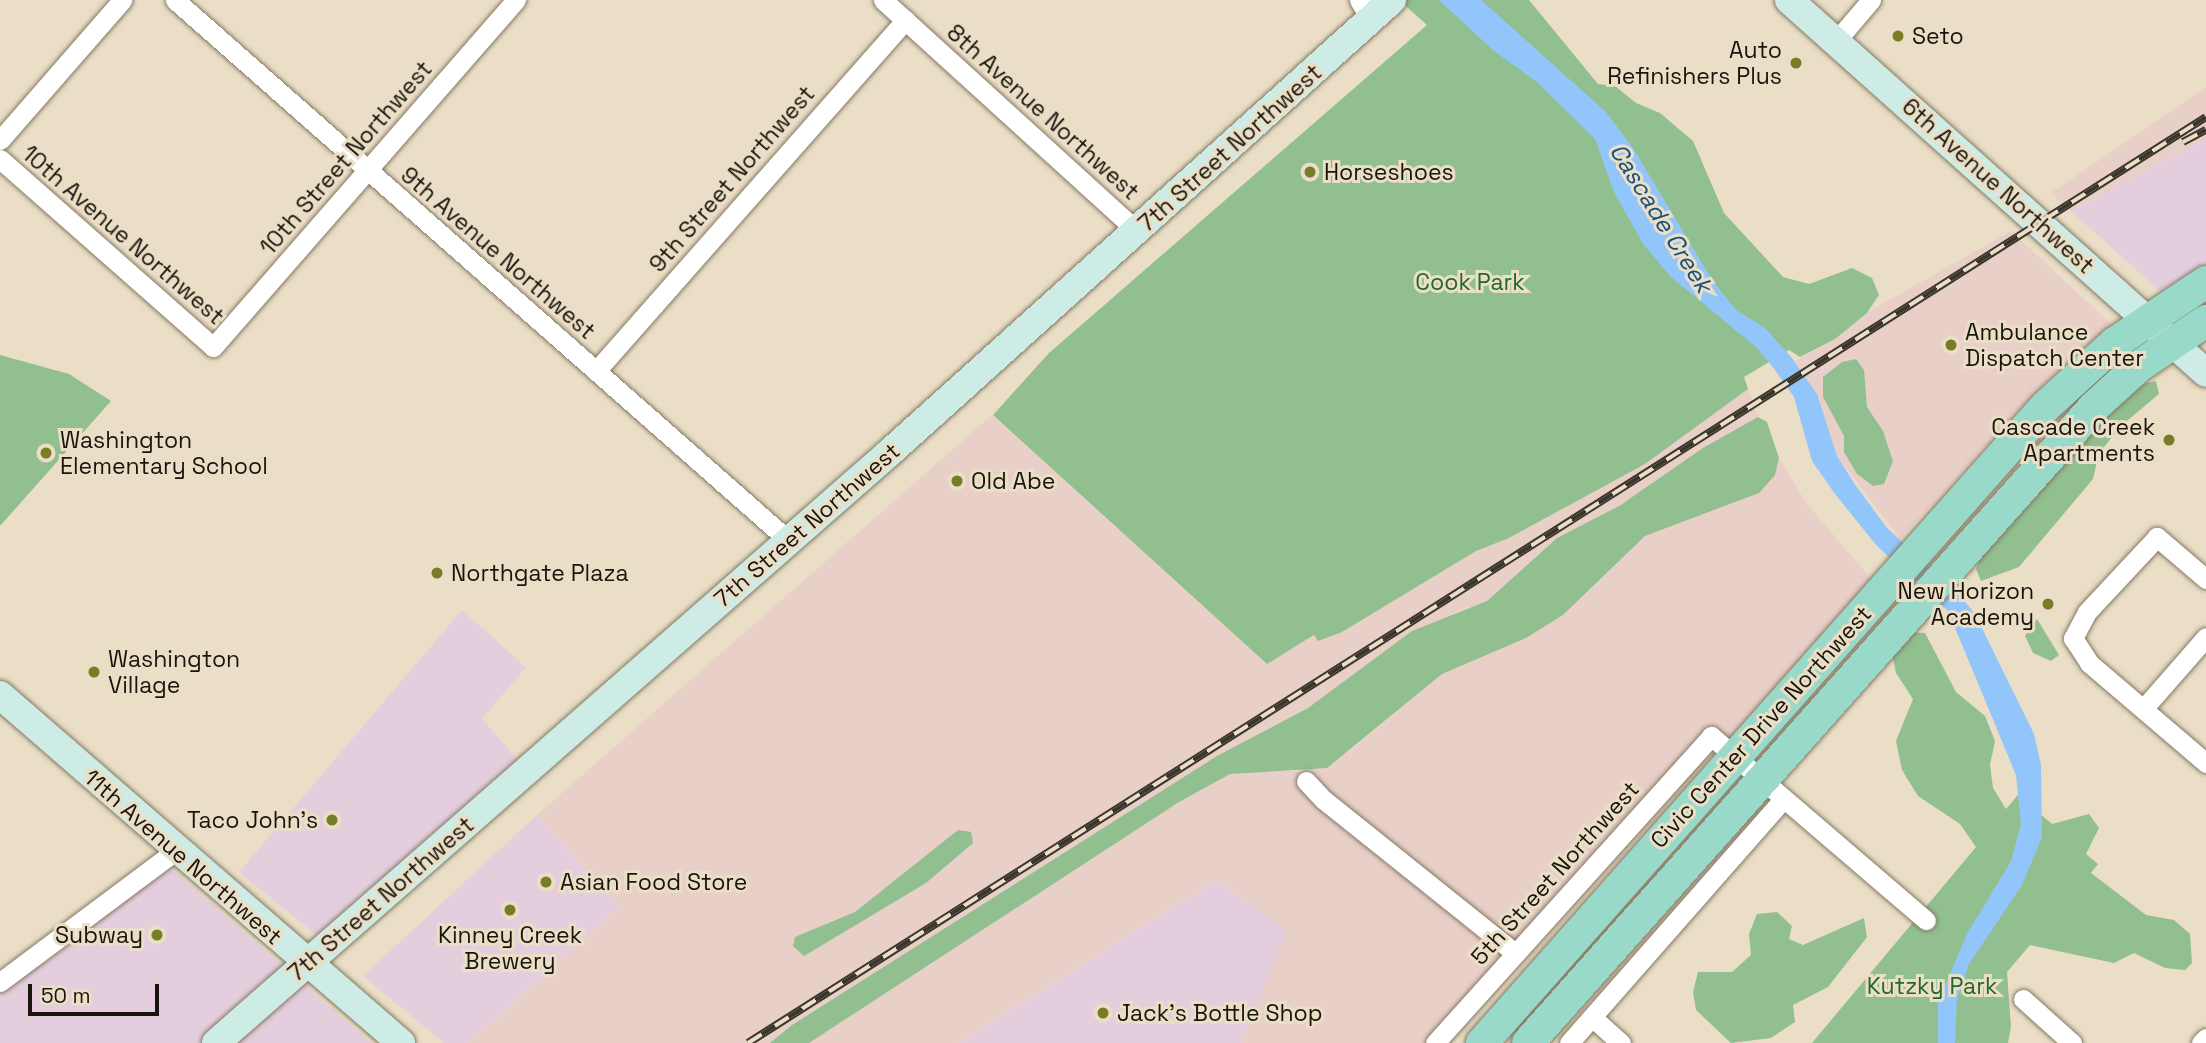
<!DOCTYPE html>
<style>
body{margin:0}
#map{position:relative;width:2206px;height:1043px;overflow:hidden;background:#eadec6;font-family:"Space Grotesk",sans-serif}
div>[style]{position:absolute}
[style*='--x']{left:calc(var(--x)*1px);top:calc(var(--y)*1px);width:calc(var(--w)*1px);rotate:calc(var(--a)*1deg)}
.commercial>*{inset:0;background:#e4cedd}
.industrial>*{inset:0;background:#e8cfc8}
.green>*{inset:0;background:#91bf90}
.water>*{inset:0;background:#92c6fa}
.roads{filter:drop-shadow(0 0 2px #847964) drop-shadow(0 0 2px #847964)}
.street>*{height:19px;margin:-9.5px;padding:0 9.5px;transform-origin:9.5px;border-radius:9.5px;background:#fff}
.secondary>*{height:28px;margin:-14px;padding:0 14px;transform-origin:14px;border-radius:14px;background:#ccece5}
.primary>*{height:32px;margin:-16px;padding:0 16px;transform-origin:16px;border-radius:16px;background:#99d9ca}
.rail>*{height:8px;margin-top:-4px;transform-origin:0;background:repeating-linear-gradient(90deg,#eadec6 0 16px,#3b362b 0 32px);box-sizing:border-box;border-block:2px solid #3b362b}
.dots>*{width:19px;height:19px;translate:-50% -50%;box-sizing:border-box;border:4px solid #eadec6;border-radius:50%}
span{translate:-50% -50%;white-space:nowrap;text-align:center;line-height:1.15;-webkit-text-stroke:6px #eadec6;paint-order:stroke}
.poi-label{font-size:23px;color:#19150c}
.left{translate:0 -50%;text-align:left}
.right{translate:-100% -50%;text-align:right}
.street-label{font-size:23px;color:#19150c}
.park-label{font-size:23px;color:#226827}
.water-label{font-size:24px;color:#174e7d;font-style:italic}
.scale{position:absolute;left:28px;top:984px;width:131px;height:32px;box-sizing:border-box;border:4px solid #19150c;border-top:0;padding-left:9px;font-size:21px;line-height:24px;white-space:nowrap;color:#19150c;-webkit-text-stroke:5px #eadec6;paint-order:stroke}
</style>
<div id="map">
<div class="commercial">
<i style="clip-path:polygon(2206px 139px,2206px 263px,2162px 293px,2071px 211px)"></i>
<i style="clip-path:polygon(462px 610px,526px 667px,482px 719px,521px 764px,321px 939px,239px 872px)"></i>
<i style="clip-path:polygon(537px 815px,619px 907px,468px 1043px,444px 1043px,363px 976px)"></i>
<i style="clip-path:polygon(169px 867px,371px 1043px,0 1043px,0 994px)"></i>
<i style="clip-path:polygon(1216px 880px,1288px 931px,1241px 1043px,959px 1043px)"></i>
</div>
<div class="industrial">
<i style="clip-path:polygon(2206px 87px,2206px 139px,2071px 211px,2051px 193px)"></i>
<i style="clip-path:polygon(2011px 231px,2111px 324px,2036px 391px,1900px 539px,1837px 456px,1817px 394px,1795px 361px,1835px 339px,1867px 313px)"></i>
<i style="clip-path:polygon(1748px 389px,1758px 417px,1613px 509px,1557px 538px,1487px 601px,1453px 613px,1314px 704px,1217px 756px,792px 1025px,770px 1043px,468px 1043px,619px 907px,537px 815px,992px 415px,1267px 664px,1315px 635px,1318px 641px,1342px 632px,1476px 551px,1509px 538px,1645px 464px)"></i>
<i style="clip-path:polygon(1779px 458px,1807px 504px,1872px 580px,1728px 742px,1712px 729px,1429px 1043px,1241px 1043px,1287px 931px,1216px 880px,959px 1043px,809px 1043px,1179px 802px,1230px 774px,1275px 769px,1301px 772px,1351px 750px,1442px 674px,1526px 638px,1563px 615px,1645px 536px,1726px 505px,1775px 475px)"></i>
</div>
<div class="green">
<i style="clip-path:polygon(1399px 0,1529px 0,1598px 84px,1615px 86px,1636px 103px,1660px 113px,1693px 141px,1724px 213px,1783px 277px,1809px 284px,1852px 268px,1872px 278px,1879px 295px,1867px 313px,1835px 339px,1800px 357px,1789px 350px,1744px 377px,1748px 389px,1645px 464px,1509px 538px,1476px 551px,1342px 632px,1318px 641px,1314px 635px,1267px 664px,993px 415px,1049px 353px,1427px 25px)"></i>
<i style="clip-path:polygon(0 355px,69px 374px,111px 401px,0 526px)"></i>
<i style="clip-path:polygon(1856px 359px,1864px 370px,1867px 407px,1883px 431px,1893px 461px,1884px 484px,1873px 486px,1857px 474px,1844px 452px,1844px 436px,1823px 397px,1823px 377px,1842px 362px)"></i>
<i style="clip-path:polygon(2156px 381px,2159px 394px,2122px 425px,2099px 453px,2093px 479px,2019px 567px,1981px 581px,1976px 569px,1981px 555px,2033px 488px,2137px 385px)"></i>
<i style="clip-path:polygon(1758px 417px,1767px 422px,1779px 458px,1775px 475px,1759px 493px,1645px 536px,1563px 615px,1526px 638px,1442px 674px,1327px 768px,1230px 774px,1179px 802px,809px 1043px,770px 1043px,792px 1025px,1217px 756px,1308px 708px,1412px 631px,1487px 601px,1557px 538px,1619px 506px,1703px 448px)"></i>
<i style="clip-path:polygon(2037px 619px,2059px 655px,2051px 661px,2033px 653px,2025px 636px)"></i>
<i style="clip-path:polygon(1903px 632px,1925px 633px,1956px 692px,1985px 716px,1995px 741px,1990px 765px,1993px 788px,2006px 809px,2018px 795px,2052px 824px,2089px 814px,2099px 828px,2086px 854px,2098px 864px,2091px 873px,2146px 915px,2174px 920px,2190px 934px,2192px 963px,2185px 970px,2165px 968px,2134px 953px,2114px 963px,2030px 945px,2007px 972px,2011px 1027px,2008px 1043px,1812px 1043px,1976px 847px,1960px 824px,1918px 796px,1902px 770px,1896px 741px,1913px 699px,1896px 673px,1891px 647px)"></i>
<i style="clip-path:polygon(958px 830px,971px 832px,973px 843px,926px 883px,804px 956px,793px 946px,795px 937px,855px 912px)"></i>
<i style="clip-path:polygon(1777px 912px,1792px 926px,1789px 939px,1803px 945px,1864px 918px,1867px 937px,1828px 987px,1793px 1005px,1795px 1022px,1771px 1038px,1731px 1043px,1696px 1010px,1693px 992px,1698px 972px,1732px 972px,1751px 955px,1749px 934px,1757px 914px)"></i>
</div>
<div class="water">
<i style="clip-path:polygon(1439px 0,1481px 0,1606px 112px,1633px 148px,1712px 280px,1736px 310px,1765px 328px,1792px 358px,1817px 394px,1837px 456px,1854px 483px,1887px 528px,1957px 592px,1975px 614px,2034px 734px,2041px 765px,2042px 837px,2022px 885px,1969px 964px,1957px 998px,1955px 1043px,1938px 1043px,1938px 1002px,1967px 934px,2011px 861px,2021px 824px,2016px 775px,1948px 611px,1877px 546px,1835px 494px,1812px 461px,1794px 397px,1775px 370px,1756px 347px,1671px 277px,1643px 244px,1614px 192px,1595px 139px,1537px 82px,1494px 51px)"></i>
</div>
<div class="roads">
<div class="street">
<i style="--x:175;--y:0;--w:818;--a:41.38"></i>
<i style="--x:883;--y:0;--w:345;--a:42.3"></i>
<i style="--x:1359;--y:0;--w:23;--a:59"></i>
<i style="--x:1836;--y:41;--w:54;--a:-49.5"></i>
<i style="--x:0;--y:140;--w:186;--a:-48.9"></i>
<i style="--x:0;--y:159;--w:284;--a:41.4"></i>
<i style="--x:213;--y:347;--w:461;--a:-48.9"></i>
<i style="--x:596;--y:371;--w:468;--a:-48.6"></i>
<i style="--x:2206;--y:579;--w:65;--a:-139.4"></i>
<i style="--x:2157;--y:537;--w:103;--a:133"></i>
<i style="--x:2087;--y:612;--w:30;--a:118"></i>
<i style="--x:2073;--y:638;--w:30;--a:57"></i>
<i style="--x:2089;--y:663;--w:154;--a:40.5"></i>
<i style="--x:2144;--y:708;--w:94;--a:-48.9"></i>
<i style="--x:1306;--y:781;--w:26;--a:47"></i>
<i style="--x:1324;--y:800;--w:245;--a:38.7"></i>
<i style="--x:0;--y:982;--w:219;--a:-36.8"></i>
<i style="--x:2023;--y:999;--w:66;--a:41.9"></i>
<i style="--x:1592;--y:1017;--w:39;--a:42"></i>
<i style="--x:1435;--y:1043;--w:413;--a:-48"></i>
<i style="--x:1711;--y:736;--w:283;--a:40.6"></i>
<i style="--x:1569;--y:1043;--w:325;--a:-48.7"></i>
<i style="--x:2201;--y:1043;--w:7;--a:-45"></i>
</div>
<div class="secondary">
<i style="--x:1789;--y:0;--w:559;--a:41.81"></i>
<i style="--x:0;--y:695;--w:531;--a:40.95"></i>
<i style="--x:216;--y:1043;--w:895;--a:-41.24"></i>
<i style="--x:889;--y:453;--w:677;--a:-42.01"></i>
</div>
<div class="primary">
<i style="--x:1482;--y:1043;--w:848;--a:-48.49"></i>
<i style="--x:2044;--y:408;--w:96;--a:-42.5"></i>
<i style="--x:2115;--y:343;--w:110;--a:-33.8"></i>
<i style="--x:1528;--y:1043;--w:851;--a:-48.33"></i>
<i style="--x:2094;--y:407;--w:61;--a:-42.3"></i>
<i style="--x:2139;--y:366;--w:81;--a:-33.9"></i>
</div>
</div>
<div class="rail">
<i style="--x:2183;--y:142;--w:26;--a:-28"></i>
<i style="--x:748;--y:1043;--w:1727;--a:-32.42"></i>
</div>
<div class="dots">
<i style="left:1898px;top:36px;background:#777c26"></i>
<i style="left:1796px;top:63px;background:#777c26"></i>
<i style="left:1310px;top:172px;background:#777c26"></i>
<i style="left:1951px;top:345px;background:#777c26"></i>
<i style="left:2169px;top:440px;background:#777c26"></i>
<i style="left:46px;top:453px;background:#777c26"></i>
<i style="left:957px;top:481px;background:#777c26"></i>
<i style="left:437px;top:573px;background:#777c26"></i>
<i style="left:2048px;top:604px;background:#777c26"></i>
<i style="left:94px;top:672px;background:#777c26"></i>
<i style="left:332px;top:820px;background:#777c26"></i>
<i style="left:546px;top:882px;background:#777c26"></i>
<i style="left:510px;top:910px;background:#777c26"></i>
<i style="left:157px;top:935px;background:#777c26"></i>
<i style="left:1103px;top:1013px;background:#777c26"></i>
</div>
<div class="poi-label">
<span class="left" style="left:1912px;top:36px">Seto</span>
<span class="right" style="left:1782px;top:63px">Auto<br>Refinishers Plus</span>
<span class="left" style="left:1324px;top:172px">Horseshoes</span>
<span class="left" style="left:1965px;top:345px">Ambulance<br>Dispatch Center</span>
<span class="right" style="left:2155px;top:440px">Cascade Creek<br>Apartments</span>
<span class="left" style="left:60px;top:453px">Washington<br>Elementary School</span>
<span class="left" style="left:971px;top:481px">Old Abe</span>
<span class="left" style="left:451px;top:573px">Northgate Plaza</span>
<span class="right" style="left:2034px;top:604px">New Horizon<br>Academy</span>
<span class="left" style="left:108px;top:672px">Washington<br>Village</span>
<span class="right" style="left:318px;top:820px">Taco John's</span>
<span class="left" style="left:560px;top:882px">Asian Food Store</span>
<span class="right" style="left:143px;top:935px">Subway</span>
<span style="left:510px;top:948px">Kinney Creek<br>Brewery</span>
<span class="left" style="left:1117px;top:1013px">Jack's Bottle Shop</span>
</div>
<div class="street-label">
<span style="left:1043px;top:112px;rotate:42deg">8th Avenue Northwest</span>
<span style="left:1230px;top:148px;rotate:-42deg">7th Street Northwest</span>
<span style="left:346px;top:158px;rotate:-49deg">10th Street Northwest</span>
<span style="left:732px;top:179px;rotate:-49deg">9th Street Northwest</span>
<span style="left:1998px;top:186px;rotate:42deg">6th Avenue Northwest</span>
<span style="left:123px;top:235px;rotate:41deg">10th Avenue Northwest</span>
<span style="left:498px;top:253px;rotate:41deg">9th Avenue Northwest</span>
<span style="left:807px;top:525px;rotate:-41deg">7th Street Northwest</span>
<span style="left:1761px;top:727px;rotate:-48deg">Civic Center Drive Northwest</span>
<span style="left:183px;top:857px;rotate:41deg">11th Avenue Northwest</span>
<span style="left:1555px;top:873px;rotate:-48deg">5th Street Northwest</span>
<span style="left:381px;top:899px;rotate:-41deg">7th Street Northwest</span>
</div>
<div class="park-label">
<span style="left:1470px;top:282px">Cook Park</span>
<span style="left:1932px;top:986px">Kutzky Park</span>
</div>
<div class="water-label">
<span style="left:1661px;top:218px;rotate:58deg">Cascade Creek</span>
</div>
<div class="scale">50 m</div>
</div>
